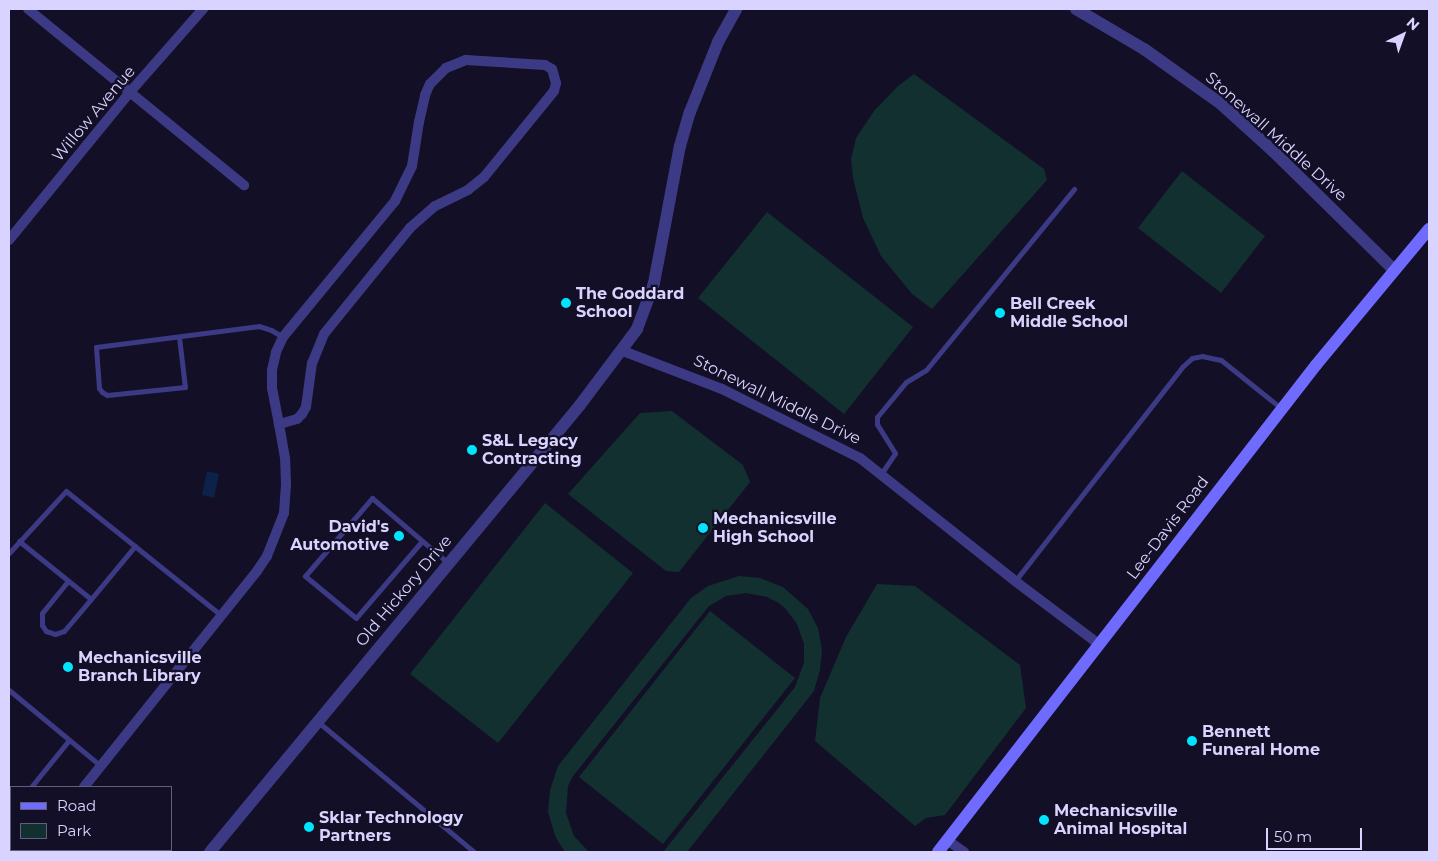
<!DOCTYPE html>
<style>
body{margin:0}
#map{position:relative;width:1438px;height:861px;overflow:hidden;background:#130f26;font-family:Montserrat,sans-serif}
div>[style]{position:absolute}
[style*='--x']{left:calc(var(--x)*1px);top:calc(var(--y)*1px);width:calc(var(--w)*1px);rotate:calc(var(--a)*1deg)}
.green>*{inset:0;background:#12302f}
.water>*{inset:0;background:#0c2248}
.service>*{height:5px;margin:-2.5px;padding:0 2.5px;transform-origin:2.5px;border-radius:2.5px;background:#3d3a85}
.minor>*{height:10px;margin:-5px;padding:0 5px;transform-origin:5px;border-radius:5px;background:#3d3a85}
.tertiary>*{height:12px;margin:-6px;padding:0 6px;transform-origin:6px;border-radius:6px;background:#3d3a85}
.secondary>*{height:12px;margin:-6px;padding:0 6px;transform-origin:6px;border-radius:6px;background:#6f6bff}
.dots>*{width:14px;height:14px;translate:-50% -50%;box-sizing:border-box;border:2px solid #130f26;border-radius:50%}
span{translate:-50% -50%;white-space:nowrap;text-align:center;line-height:1.15;-webkit-text-stroke:4.5px #130f26;paint-order:stroke}
.street-label{font-size:16px;color:#d9d4ff}
.poi-label{font-size:16px;color:#d9d4ff;font-weight:700}
.left{translate:0 -50%;text-align:left}
.right{translate:-100% -50%;text-align:right}
.frame{position:absolute;inset:0;border:10px solid #d9d4ff;pointer-events:none}
.legend{position:absolute;left:10px;top:786px;width:162px;height:65px;box-sizing:border-box;background:#130f26;border:1px solid #625e7d;margin:0;padding:6px 9px;list-style:none;font-size:15px;color:#d9d4ff}
.legend li{display:flex;align-items:center;gap:10px;height:25px}
.legend b{width:25px;border:1px solid #625e7d}
.north{position:absolute;left:1378px;top:10px;width:50px;height:50px;-webkit-text-stroke:4px #130f26;paint-order:stroke;rotate:42deg;font-size:14px;font-weight:700;line-height:20px;text-align:center;color:#d9d4ff}
.north::after{content:'';display:block;margin:auto;width:18px;height:22px;background:#d9d4ff;clip-path:polygon(50% 0,100% 100%,50% 72%,0 100%)}
.scale{position:absolute;left:1266px;top:828px;width:96px;height:22px;box-sizing:border-box;border:2px solid #d9d4ff;border-top:0;padding-left:6px;font-size:15px;line-height:18px;white-space:nowrap;color:#d9d4ff;-webkit-text-stroke:4px #130f26;paint-order:stroke}
</style>
<div id="map">
<div class="green">
<i style="clip-path:polygon(914px 74px,1044px 169px,1047px 180px,932px 309px,912px 294px,881px 256px,863px 218px,853px 178px,851px 159px,856px 138px,874px 111px,898px 86px)"></i>
<i style="clip-path:polygon(1182px 171px,1265px 236px,1221px 293px,1138px 228px)"></i>
<i style="clip-path:polygon(767px 212px,913px 327px,844px 414px,698px 298px)"></i>
<i style="clip-path:polygon(672px 411px,743px 465px,750px 482px,679px 572px,666px 571px,568px 494px,640px 413px)"></i>
<i style="clip-path:polygon(545px 503px,633px 573px,498px 743px,410px 674px)"></i>
<i style="clip-path:polygon(739px 576px,760px 578px,783px 587px,808px 609px,818px 628px,822px 650px,820px 670px,814px 691px,687px 852px,663px 852px,795px 687px,804px 663px,804px 644px,797px 624px,785px 608px,777px 602px,767px 597px,746px 593px,726px 596px,709px 606px,573px 776px,568px 786px,566px 813px,574px 836px,589px 852px,565px 852px,556px 838px,548px 812px,550px 790px,558px 766px,691px 598px,708px 586px)"></i>
<i style="clip-path:polygon(877px 584px,915px 586px,1020px 665px,1026px 708px,945px 815px,926px 818px,915px 826px,815px 741px,820px 698px,846px 637px)"></i>
<i style="clip-path:polygon(710px 611px,795px 678px,663px 844px,579px 777px)"></i>
</div>
<div class="water">
<i style="clip-path:polygon(207px 471px,219px 474px,214px 498px,202px 495px)"></i>
</div>
<div class="service">
<i style="--x:179;--y:337;--w:50;--a:83.2"></i>
<i style="--x:185;--y:387;--w:78;--a:174.1"></i>
<i style="--x:107;--y:395;--w:6;--a:-149"></i>
<i style="--x:102;--y:392;--w:5;--a:-127"></i>
<i style="--x:99;--y:388;--w:41;--a:-94.2"></i>
<i style="--x:96;--y:347;--w:164;--a:-7.3"></i>
<i style="--x:259;--y:326;--w:13;--a:18"></i>
<i style="--x:271;--y:330;--w:14;--a:30"></i>
<i style="--x:881;--y:474;--w:25;--a:-56"></i>
<i style="--x:895;--y:453;--w:34;--a:-122"></i>
<i style="--x:877;--y:424;--w:7;--a:-90"></i>
<i style="--x:877;--y:417;--w:45;--a:-50.4"></i>
<i style="--x:906;--y:382;--w:23;--a:-31"></i>
<i style="--x:926;--y:370;--w:234;--a:-50.7"></i>
<i style="--x:19;--y:541;--w:92;--a:38.9"></i>
<i style="--x:91;--y:599;--w:69;--a:-50.3"></i>
<i style="--x:422;--y:541;--w:101;--a:130.6"></i>
<i style="--x:356;--y:618;--w:66;--a:-140.5"></i>
<i style="--x:305;--y:576;--w:103;--a:-49.3"></i>
<i style="--x:372;--y:498;--w:100;--a:40.5"></i>
<i style="--x:9;--y:553;--w:84;--a:-47.4"></i>
<i style="--x:66;--y:491;--w:200;--a:38.7"></i>
<i style="--x:68;--y:581;--w:41;--a:129.1"></i>
<i style="--x:42;--y:613;--w:12;--a:90"></i>
<i style="--x:42;--y:625;--w:7;--a:56"></i>
<i style="--x:46;--y:631;--w:9;--a:18"></i>
<i style="--x:55;--y:634;--w:9;--a:-18"></i>
<i style="--x:64;--y:631;--w:42;--a:-49.8"></i>
<i style="--x:1015;--y:581;--w:271;--a:-52"></i>
<i style="--x:1182;--y:367;--w:13;--a:-42"></i>
<i style="--x:1192;--y:358;--w:10;--a:-11"></i>
<i style="--x:1202;--y:356;--w:19;--a:12"></i>
<i style="--x:1221;--y:360;--w:77;--a:38.7"></i>
<i style="--x:9;--y:690;--w:119;--a:39.6"></i>
<i style="--x:317;--y:721;--w:204;--a:39.8"></i>
<i style="--x:31;--y:787;--w:60;--a:-51"></i>
<i style="--x:9;--y:814;--w:4;--a:-56"></i>
</div>
<div class="minor">
<i style="--x:28;--y:9;--w:279;--a:39.2"></i>
<i style="--x:466;--y:60;--w:79;--a:3.6"></i>
<i style="--x:545;--y:65;--w:8;--a:30"></i>
<i style="--x:552;--y:69;--w:15;--a:74"></i>
<i style="--x:556;--y:83;--w:8;--a:104"></i>
<i style="--x:554;--y:91;--w:111;--a:129.1"></i>
<i style="--x:484;--y:177;--w:21;--a:141"></i>
<i style="--x:468;--y:190;--w:37;--a:154"></i>
<i style="--x:435;--y:206;--w:33;--a:139"></i>
<i style="--x:410;--y:228;--w:136;--a:129.1"></i>
<i style="--x:324;--y:334;--w:31;--a:112"></i>
<i style="--x:312;--y:363;--w:44;--a:97.8"></i>
<i style="--x:306;--y:407;--w:8;--a:120"></i>
<i style="--x:302;--y:414;--w:7;--a:135"></i>
<i style="--x:297;--y:419;--w:19;--a:164"></i>
<i style="--x:279;--y:424;--w:37;--a:-101"></i>
<i style="--x:272;--y:388;--w:18;--a:-90"></i>
<i style="--x:272;--y:370;--w:18;--a:-77"></i>
<i style="--x:276;--y:352;--w:17;--a:-65"></i>
<i style="--x:283;--y:337;--w:176;--a:-50.5"></i>
<i style="--x:395;--y:201;--w:39;--a:-64"></i>
<i style="--x:412;--y:166;--w:45;--a:-81"></i>
<i style="--x:419;--y:122;--w:28;--a:-77"></i>
<i style="--x:425;--y:95;--w:12;--a:-66"></i>
<i style="--x:430;--y:84;--w:23;--a:-45"></i>
<i style="--x:446;--y:68;--w:22;--a:-22"></i>
<i style="--x:9;--y:240;--w:191;--a:-50.7"></i>
<i style="--x:130;--y:92;--w:111;--a:-48.7"></i>
<i style="--x:623;--y:351;--w:106;--a:21"></i>
<i style="--x:722;--y:389;--w:154;--a:26.6"></i>
<i style="--x:860;--y:458;--w:198;--a:38.4"></i>
<i style="--x:1015;--y:581;--w:106;--a:37"></i>
<i style="--x:84;--y:787;--w:277;--a:-51.3"></i>
<i style="--x:257;--y:571;--w:18;--a:-56"></i>
<i style="--x:267;--y:556;--w:46;--a:-68.4"></i>
<i style="--x:284;--y:513;--w:29;--a:-86"></i>
<i style="--x:286;--y:484;--w:26;--a:-92"></i>
<i style="--x:285;--y:458;--w:35;--a:-100"></i>
<i style="--x:947;--y:840;--w:21;--a:35"></i>
<i style="--x:29;--y:852;--w:3;--a:-45"></i>
</div>
<div class="tertiary">
<i style="--x:1076;--y:9;--w:79;--a:30.5"></i>
<i style="--x:1144;--y:49;--w:95;--a:35.5"></i>
<i style="--x:1221;--y:104;--w:70;--a:42.1"></i>
<i style="--x:1273;--y:151;--w:170;--a:44.5"></i>
<i style="--x:210;--y:852;--w:580;--a:-50.38"></i>
<i style="--x:580;--y:405;--w:95;--a:-53.1"></i>
<i style="--x:637;--y:329;--w:49;--a:-69.7"></i>
<i style="--x:654;--y:283;--w:139;--a:-79.3"></i>
<i style="--x:680;--y:146;--w:35;--a:-74"></i>
<i style="--x:690;--y:112;--w:75;--a:-68.2"></i>
<i style="--x:718;--y:42;--w:38;--a:-61"></i>
</div>
<div class="secondary">
<i style="--x:938;--y:852;--w:616;--a:-52.18"></i>
<i style="--x:1316;--y:365;--w:177;--a:-50.3"></i>
</div>
<div class="dots">
<i style="left:566px;top:303px;background:#00e5ff"></i>
<i style="left:1000px;top:313px;background:#00e5ff"></i>
<i style="left:472px;top:450px;background:#00e5ff"></i>
<i style="left:703px;top:528px;background:#00e5ff"></i>
<i style="left:399px;top:536px;background:#00e5ff"></i>
<i style="left:68px;top:667px;background:#00e5ff"></i>
<i style="left:1192px;top:741px;background:#00e5ff"></i>
<i style="left:1044px;top:820px;background:#00e5ff"></i>
<i style="left:309px;top:827px;background:#00e5ff"></i>
</div>
<div class="street-label">
<span style="left:94px;top:114px;rotate:-50deg">Willow Avenue</span>
<span style="left:1276px;top:137px;rotate:42deg">Stonewall Middle Drive</span>
<span style="left:777px;top:400px;rotate:26deg">Stonewall Middle Drive</span>
<span style="left:1168px;top:528px;rotate:-53deg">Lee-Davis Road</span>
<span style="left:404px;top:591px;rotate:-50deg">Old Hickory Drive</span>
</div>
<div class="poi-label">
<span class="left" style="left:576px;top:303px">The Goddard<br>School</span>
<span class="left" style="left:1010px;top:313px">Bell Creek<br>Middle School</span>
<span class="left" style="left:482px;top:450px">S&amp;L Legacy<br>Contracting</span>
<span class="left" style="left:713px;top:528px">Mechanicsville<br>High School</span>
<span class="right" style="left:389px;top:536px">David's<br>Automotive</span>
<span class="left" style="left:78px;top:667px">Mechanicsville<br>Branch Library</span>
<span class="left" style="left:1202px;top:741px">Bennett<br>Funeral Home</span>
<span class="left" style="left:1054px;top:820px">Mechanicsville<br>Animal Hospital</span>
<span class="left" style="left:319px;top:827px">Sklar Technology<br>Partners</span>
</div>
<div class="frame"></div>
<ul class="legend">
<li><b style="height:6px;background:#6f6bff"></b>Road</li>
<li><b style="height:14px;background:#12302f"></b>Park</li>
</ul>
<div class="north">N</div>
<div class="scale">50 m</div>
</div>
